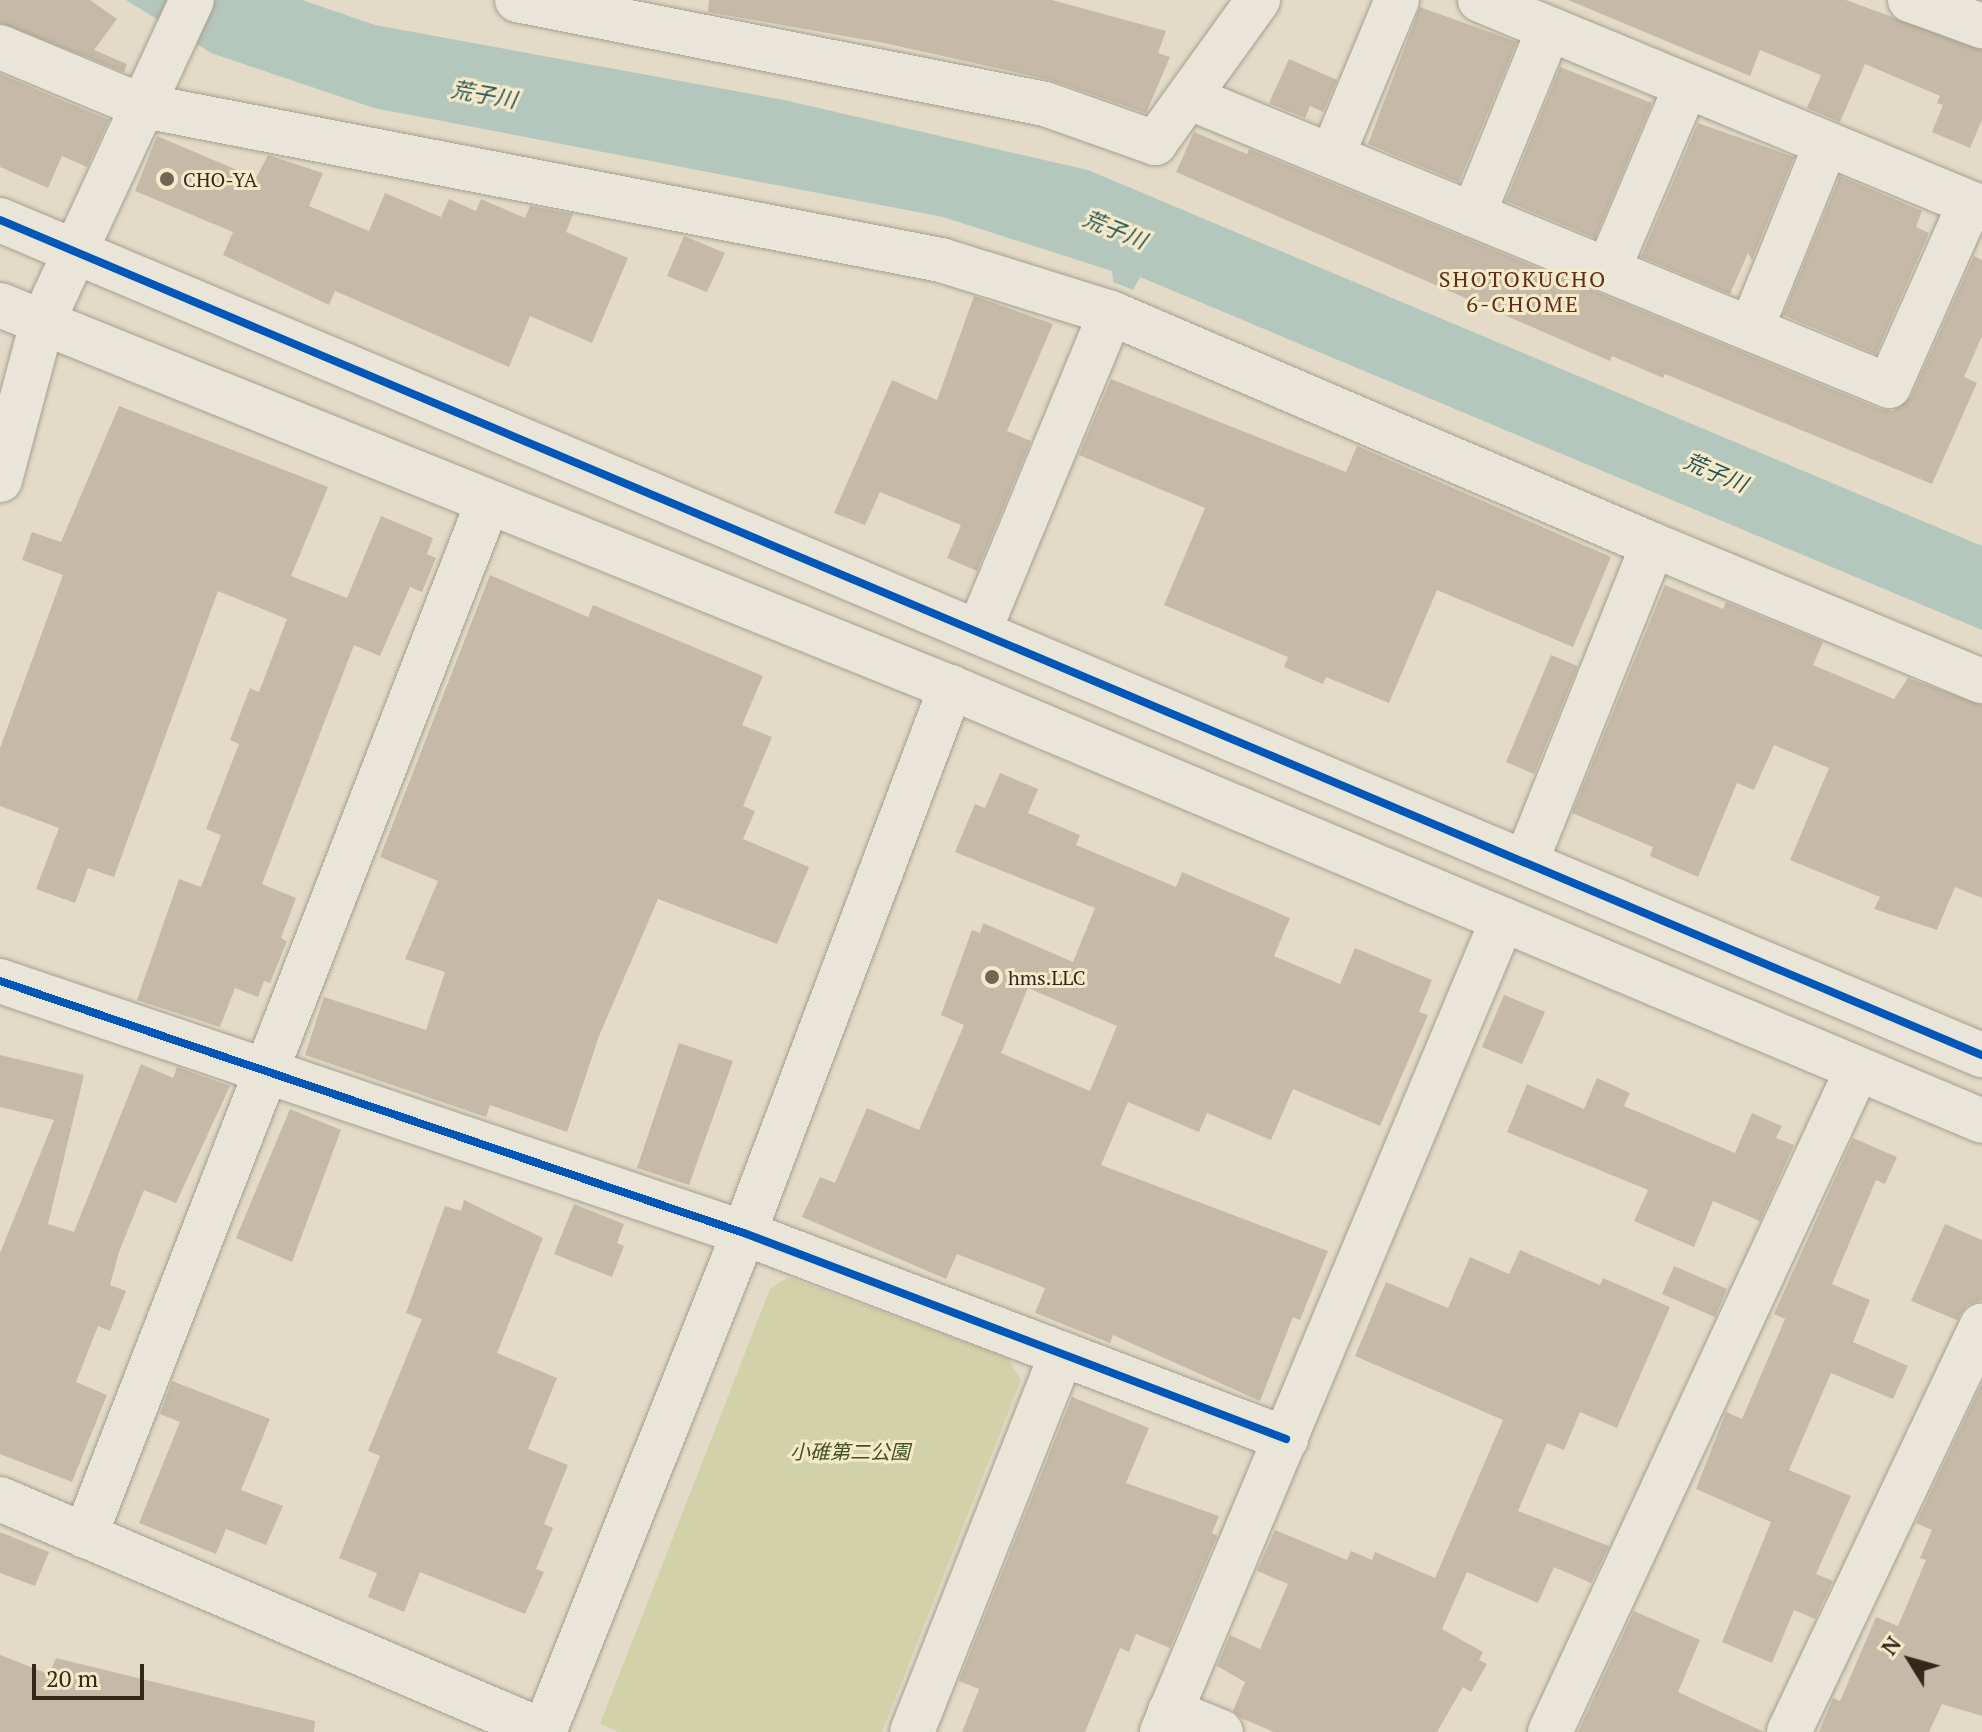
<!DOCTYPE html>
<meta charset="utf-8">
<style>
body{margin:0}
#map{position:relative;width:1982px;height:1732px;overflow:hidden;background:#e3dbc7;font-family:"PT Serif","Noto Sans JP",serif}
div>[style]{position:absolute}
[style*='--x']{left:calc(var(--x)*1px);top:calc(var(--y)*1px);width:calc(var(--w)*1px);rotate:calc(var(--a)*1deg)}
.green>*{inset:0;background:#d1d2a9}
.water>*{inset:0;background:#b4c7bc}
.building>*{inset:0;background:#c6b9a8}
.roads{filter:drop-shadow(0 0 2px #a69f91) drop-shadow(0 0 2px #a69f91)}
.minor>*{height:44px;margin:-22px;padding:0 22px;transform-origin:22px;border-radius:22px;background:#eae5d9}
.cycleway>*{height:8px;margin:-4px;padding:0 4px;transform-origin:4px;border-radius:4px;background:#0057b8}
.dots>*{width:22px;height:22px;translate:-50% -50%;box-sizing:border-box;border:4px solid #f5ebcb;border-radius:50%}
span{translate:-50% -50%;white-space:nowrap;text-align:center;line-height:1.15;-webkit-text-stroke:6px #f5ebcb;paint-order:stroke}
.poi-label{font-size:20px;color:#34281a}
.left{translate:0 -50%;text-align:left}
.park-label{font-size:20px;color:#425121;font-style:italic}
.water-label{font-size:22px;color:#295453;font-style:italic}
.neighbourhood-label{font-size:22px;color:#612c19;letter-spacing:2px}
.north{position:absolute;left:1870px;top:1620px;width:80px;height:80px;-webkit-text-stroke:6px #f5ebcb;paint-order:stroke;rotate:307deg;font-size:22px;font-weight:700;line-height:32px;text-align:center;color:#34281a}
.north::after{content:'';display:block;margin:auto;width:28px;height:36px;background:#34281a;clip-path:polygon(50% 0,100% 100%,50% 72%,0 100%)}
.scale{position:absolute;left:32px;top:1664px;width:112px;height:36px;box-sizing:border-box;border:4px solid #34281a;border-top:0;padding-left:10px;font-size:24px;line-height:28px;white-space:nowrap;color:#34281a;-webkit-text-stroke:6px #f5ebcb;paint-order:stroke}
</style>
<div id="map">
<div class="green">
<i style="clip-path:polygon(788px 1277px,1008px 1358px,1021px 1380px,882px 1732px,619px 1732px,600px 1724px,770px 1289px)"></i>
</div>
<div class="water">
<i style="clip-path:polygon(126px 0,302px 0,375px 25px,784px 100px,1088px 170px,1982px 546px,1982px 630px,1140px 277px,1133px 290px,1113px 282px,1112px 271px,943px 217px,374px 108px,211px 53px)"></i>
</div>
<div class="building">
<i style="clip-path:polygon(0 0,90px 0,117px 19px,94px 50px,127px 64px,124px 72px,0 23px)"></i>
<i style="clip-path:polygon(709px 0,1052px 0,1166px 31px,1158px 53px,1170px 57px,1146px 113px,1050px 80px,884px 43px,708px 12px)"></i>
<i style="clip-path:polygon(1568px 0,1846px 0,1982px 50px,1982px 120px,1970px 148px,1932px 132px,1943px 105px,1937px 103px,1940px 96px,1865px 64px,1840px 122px,1807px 108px,1821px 75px,1760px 50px,1750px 76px)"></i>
<i style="clip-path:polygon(1420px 7px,1517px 42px,1459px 182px,1368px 144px)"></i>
<i style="clip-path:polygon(1289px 59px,1337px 80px,1323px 112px,1310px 106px,1305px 118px,1269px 103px)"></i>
<i style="clip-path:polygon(1560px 67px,1652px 103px,1595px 238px,1506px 201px)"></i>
<i style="clip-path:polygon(0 74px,109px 120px,87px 167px,62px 156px,48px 188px,0 167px)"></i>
<i style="clip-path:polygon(1698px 123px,1794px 157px,1752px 260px,1748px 253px,1730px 294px,1641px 257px)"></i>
<i style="clip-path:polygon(1194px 132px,1247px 154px,1249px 149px,1880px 409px,1893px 411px,1911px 397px,1974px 256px,1982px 260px,1982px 336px,1964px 377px,1977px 383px,1932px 484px,1665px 374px,1663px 378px,1612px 356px,1610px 361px,1176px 172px)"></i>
<i style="clip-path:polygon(157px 136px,256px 178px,268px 155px,323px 173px,309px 206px,369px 231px,385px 193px,441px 217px,449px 199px,476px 211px,481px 199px,525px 218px,530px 206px,573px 214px,566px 232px,628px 258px,592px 343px,530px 316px,509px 367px,335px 291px,329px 305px,223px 255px,233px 232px,135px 191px)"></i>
<i style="clip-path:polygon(1840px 176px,1922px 211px,1916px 227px,1929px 233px,1876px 354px,1783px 315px)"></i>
<i style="clip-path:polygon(684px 236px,725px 253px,707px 292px,667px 276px)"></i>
<i style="clip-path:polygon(974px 296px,1053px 324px,1007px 431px,1031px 441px,977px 571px,947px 558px,961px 525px,880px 492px,865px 525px,834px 513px,892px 380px,937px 400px)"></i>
<i style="clip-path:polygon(1111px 379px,1346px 472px,1357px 446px,1611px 557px,1573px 647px,1437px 590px,1389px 703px,1326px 677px,1323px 684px,1284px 667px,1288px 657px,1164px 605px,1205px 508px,1079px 455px)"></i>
<i style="clip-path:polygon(119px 406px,328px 487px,291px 576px,347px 598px,381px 516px,433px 538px,427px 554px,436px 558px,422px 592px,410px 587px,380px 656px,354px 645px,262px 884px,296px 898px,281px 938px,287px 941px,270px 983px,264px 981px,258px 997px,235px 988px,220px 1027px,137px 1000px,179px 879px,201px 887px,221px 835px,206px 829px,239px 744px,230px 740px,250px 688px,259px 692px,287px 619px,218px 591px,114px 877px,88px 868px,75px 903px,36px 889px,59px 828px,0 806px,0 748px,63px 575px,22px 560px,32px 532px,61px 542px)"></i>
<i style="clip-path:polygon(490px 575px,588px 617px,593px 605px,763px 676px,742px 725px,772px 737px,743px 806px,755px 811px,743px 839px,809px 867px,777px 944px,658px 899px,599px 1036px,567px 1132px,490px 1105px,486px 1117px,305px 1055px,324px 997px,426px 1030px,445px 972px,405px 959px,438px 881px,380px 857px)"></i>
<i style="clip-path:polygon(1665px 585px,1723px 609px,1726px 602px,1823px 642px,1813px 665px,1894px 699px,1908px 678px,1982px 705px,1982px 898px,1955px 887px,1937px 930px,1874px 909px,1880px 897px,1790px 860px,1829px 768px,1774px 745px,1754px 790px,1737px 783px,1698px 877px,1650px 856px,1653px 847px,1572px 813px)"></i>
<i style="clip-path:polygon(1551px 655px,1578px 666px,1534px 774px,1506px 762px)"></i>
<i style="clip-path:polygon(evenodd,1000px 773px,1038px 789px,1028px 813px,1080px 835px,1076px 845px,1176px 887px,1182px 872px,1290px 918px,1274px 956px,1340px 984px,1355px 948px,1432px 980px,1419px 1012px,1428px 1015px,1380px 1126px,1293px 1089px,1271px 1140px,1207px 1113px,1199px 1132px,1128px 1102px,1101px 1165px,1328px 1251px,1300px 1320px,1293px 1317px,1260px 1401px,1113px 1335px,1110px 1343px,1035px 1313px,1045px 1288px,957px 1254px,946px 1279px,802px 1217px,820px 1177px,835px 1183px,867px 1108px,919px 1130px,964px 1025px,941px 1015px,972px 930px,980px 933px,983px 923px,1073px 962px,1095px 908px,955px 852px,975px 804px,985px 808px,1000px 773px,1028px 988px,1117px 1026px,1090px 1091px,1001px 1053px,1028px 988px)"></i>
<i style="clip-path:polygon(1504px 995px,1545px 1012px,1522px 1064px,1482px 1047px)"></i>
<i style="clip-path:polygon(679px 1043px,733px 1061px,689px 1185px,637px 1168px)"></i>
<i style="clip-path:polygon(0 1055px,84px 1075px,48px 1224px,74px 1232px,141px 1064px,173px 1078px,177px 1067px,230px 1086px,176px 1203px,144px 1190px,119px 1252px,110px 1285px,126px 1291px,110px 1331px,98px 1326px,76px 1382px,107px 1395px,72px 1482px,0 1454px,0 1253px,54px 1120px,0 1107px)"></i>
<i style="clip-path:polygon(1597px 1078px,1630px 1093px,1624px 1106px,1735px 1153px,1752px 1113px,1782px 1126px,1776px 1138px,1794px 1145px,1760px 1221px,1713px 1201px,1694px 1247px,1634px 1221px,1648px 1190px,1507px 1132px,1527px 1084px,1584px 1109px)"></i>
<i style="clip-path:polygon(290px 1109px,341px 1130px,292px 1262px,236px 1238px)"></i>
<i style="clip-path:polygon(1853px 1138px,1897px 1157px,1885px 1184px,1876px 1180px,1832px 1284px,1870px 1300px,1853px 1342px,1908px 1366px,1893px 1399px,1831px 1373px,1789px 1470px,1851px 1496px,1816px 1574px,1833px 1581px,1815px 1619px,1794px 1610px,1772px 1663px,1722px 1642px,1771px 1522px,1696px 1489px,1726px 1412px,1742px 1419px,1785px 1319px,1774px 1314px)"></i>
<i style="clip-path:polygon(464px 1200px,543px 1238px,497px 1353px,557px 1378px,528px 1449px,568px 1465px,544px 1524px,553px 1528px,536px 1569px,544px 1572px,525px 1614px,420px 1572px,404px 1612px,368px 1597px,377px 1573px,339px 1558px,380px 1456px,368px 1451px,422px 1319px,406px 1313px,445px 1206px,461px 1211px)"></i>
<i style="clip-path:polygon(574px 1204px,624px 1224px,617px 1243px,624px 1246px,612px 1277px,554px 1254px)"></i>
<i style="clip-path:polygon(1945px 1224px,1982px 1240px,1982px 1300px,1967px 1305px,1957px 1320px,1911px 1301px)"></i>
<i style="clip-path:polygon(1520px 1250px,1600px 1285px,1603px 1278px,1670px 1307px,1617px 1428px,1580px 1412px,1564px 1450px,1547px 1443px,1518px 1511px,1609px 1546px,1591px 1583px,1554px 1567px,1538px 1603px,1467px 1572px,1442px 1629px,1483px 1652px,1479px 1660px,1487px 1664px,1471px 1692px,1463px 1687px,1437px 1732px,1274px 1732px,1241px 1718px,1233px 1711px,1245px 1682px,1217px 1666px,1230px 1635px,1260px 1649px,1288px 1584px,1257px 1571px,1275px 1530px,1347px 1560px,1351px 1551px,1372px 1560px,1375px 1552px,1435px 1578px,1503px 1420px,1355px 1356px,1386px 1282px,1448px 1308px,1470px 1257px,1509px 1274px)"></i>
<i style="clip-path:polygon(1674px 1266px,1727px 1289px,1715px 1317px,1662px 1294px)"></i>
<i style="clip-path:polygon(172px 1381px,270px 1419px,241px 1490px,283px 1506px,266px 1545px,226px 1529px,216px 1554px,139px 1523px,180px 1422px,160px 1414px)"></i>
<i style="clip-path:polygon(1982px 1383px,1982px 1716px,1942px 1704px,1929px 1732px,1819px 1732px,1833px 1698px,1840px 1701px,1876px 1617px,1898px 1626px,1926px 1560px,1920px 1558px,1932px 1530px,1916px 1523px)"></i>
<i style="clip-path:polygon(1072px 1397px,1149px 1428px,1126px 1483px,1219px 1516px,1212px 1533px,1217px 1536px,1170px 1648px,1136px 1634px,1129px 1652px,1120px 1648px,1085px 1732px,962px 1732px,979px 1689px,959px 1681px)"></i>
<i style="clip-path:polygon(0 1532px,49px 1552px,35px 1586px,0 1573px)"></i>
<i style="clip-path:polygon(1634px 1611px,1700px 1640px,1678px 1692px,1764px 1732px,1578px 1732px)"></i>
<i style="clip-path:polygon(0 1655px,49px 1674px,56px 1658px,315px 1721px,314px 1732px,0 1732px)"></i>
</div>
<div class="roads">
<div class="minor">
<i style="--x:517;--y:0;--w:538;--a:11.14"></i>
<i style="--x:1045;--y:104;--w:117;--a:19.5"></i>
<i style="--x:1155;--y:143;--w:176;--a:-54.2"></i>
<i style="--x:1480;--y:0;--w:543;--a:22.51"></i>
<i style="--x:1910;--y:0;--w:77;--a:19.9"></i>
<i style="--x:0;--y:47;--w:151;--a:22.6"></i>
<i style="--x:139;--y:105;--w:817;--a:10.94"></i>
<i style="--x:941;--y:260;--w:178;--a:17.3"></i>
<i style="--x:1190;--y:98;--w:756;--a:22.39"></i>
<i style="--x:1889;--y:386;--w:200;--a:-66.1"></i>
<i style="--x:1332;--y:156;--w:169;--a:-67.4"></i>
<i style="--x:1473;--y:215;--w:201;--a:-67.8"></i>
<i style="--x:0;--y:220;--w:2151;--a:22.85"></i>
<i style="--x:1608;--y:270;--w:200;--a:-67"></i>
<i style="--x:0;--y:305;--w:1039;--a:21.92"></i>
<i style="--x:964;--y:693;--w:1104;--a:22.8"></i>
<i style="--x:1751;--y:329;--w:200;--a:-67.9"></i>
<i style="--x:0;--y:480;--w:163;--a:-75"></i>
<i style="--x:42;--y:323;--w:356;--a:-65.1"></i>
<i style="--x:979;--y:631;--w:344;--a:-67.5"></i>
<i style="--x:1111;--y:313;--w:590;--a:23.17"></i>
<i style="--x:1526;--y:862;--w:341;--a:-68.2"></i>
<i style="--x:1653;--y:545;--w:356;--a:22.5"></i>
<i style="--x:0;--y:981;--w:786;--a:18.71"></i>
<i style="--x:744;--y:1233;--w:580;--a:20.81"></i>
<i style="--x:0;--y:1499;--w:593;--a:23.15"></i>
<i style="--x:85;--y:1536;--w:1110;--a:-68.71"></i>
<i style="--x:1170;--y:1711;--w:55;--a:22.4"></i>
<i style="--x:544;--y:1732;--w:538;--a:-68.16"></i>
<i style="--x:744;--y:1233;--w:584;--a:-69.24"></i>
<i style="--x:912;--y:1732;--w:407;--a:-68.4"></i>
<i style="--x:1162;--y:1732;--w:877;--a:-67.26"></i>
<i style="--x:1550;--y:1732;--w:730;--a:-65.12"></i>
<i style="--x:1789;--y:1732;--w:450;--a:-64.6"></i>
</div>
</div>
<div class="cycleway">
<i style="--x:0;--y:220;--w:2151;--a:22.85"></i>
<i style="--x:0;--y:981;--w:786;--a:18.71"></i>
<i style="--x:744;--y:1233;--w:580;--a:20.81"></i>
</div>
<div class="dots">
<i style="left:167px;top:179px;background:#716757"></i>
<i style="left:992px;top:977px;background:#716757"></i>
</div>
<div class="poi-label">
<span class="left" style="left:183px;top:179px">CHO-YA</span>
<span class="left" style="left:1008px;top:977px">hms.LLC</span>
</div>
<div class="park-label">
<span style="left:850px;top:1451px">小碓第二公園</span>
</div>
<div class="water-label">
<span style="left:484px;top:94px;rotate:10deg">荒子川</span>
<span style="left:1115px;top:229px;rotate:22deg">荒子川</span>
<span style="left:1716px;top:472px;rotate:23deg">荒子川</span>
</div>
<div class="neighbourhood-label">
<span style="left:1523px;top:291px">SHOTOKUCHO<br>6-CHOME</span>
</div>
<div class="north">N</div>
<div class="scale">20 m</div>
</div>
